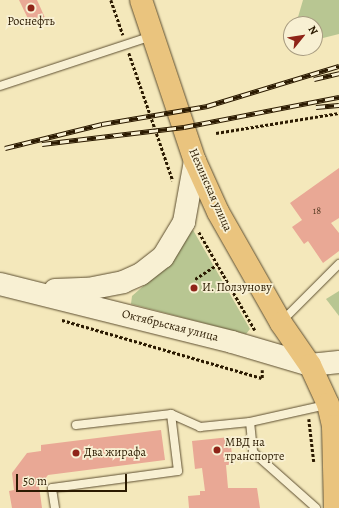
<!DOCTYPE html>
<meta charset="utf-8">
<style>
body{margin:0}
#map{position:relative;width:339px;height:508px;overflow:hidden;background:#f4e8bb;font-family:Alegreya,serif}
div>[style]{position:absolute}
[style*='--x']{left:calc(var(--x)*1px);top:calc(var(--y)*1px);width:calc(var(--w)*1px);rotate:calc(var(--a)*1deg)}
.green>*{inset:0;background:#b8c692}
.building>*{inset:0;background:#e9a895}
.path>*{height:2.5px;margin-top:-1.25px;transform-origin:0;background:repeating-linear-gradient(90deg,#2b1a01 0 3px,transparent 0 5px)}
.roads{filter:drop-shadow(0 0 1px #5d4e30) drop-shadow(0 0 1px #5d4e30)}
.service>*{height:8px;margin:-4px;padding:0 4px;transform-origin:4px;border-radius:4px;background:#f8f0d3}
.secondary>*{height:22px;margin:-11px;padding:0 11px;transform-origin:11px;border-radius:11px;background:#f8f0d3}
.primary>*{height:22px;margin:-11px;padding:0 11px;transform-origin:11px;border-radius:11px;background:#eac47e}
.rail>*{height:4.5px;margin-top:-2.25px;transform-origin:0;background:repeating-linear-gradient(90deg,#f8f0d3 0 9px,#2b1a01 0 18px);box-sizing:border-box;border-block:1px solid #2b1a01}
.dots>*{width:11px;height:11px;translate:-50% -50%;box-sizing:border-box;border:2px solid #f8f0d3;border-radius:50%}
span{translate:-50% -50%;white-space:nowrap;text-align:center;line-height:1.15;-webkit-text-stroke:3.5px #f8f0d3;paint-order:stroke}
.number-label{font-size:10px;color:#5a3e26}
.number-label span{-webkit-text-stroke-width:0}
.poi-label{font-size:12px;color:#2b1a01}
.left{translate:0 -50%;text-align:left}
.street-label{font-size:12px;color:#2b1a01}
.north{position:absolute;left:283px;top:16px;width:40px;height:40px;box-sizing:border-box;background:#f8f0d3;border:1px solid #a69a7f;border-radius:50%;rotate:60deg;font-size:11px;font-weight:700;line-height:16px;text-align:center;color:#2b1a01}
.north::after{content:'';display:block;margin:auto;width:14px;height:18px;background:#8f2418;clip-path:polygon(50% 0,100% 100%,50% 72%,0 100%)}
.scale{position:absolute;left:16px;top:474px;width:111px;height:18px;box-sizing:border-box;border:2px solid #2b1a01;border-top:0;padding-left:5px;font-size:12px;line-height:14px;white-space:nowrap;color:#2b1a01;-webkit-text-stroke:3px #f8f0d3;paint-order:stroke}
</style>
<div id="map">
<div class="green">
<i style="clip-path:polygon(303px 0,339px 0,339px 34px,315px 40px,315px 24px,296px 24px)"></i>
<i style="clip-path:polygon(193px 230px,250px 329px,246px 334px,131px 304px,132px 296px,165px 267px)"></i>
<i style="clip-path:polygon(339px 291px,339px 316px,326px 299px)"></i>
</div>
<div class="building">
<i style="clip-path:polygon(19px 0,37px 0,46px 20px,32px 27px)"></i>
<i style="clip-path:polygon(339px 168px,339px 218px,331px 223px,339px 233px,339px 251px,323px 263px,308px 241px,304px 244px,292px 227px,302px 220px,290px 203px)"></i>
<i style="clip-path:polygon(161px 430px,165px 460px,48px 475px,39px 486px,42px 508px,12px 508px,9px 491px,14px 490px,12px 473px,27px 453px,41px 451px,41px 445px)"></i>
<i style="clip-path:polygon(230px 437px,233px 465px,226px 465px,228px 488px,257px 488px,260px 508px,189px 508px,188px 496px,200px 495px,200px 491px,205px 491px,202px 468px,195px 469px,192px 441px)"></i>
</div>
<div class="path">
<i style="--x:111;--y:0;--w:37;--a:71"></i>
<i style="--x:129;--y:53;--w:135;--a:71"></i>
<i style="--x:216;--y:133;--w:125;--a:-9.2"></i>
<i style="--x:199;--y:232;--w:113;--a:60.3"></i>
<i style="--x:195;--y:279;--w:27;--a:-33"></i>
<i style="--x:62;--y:320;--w:208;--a:16.2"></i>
<i style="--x:262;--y:378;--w:8;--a:-90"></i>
<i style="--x:309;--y:419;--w:43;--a:83.4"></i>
</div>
<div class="roads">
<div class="service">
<i style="--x:0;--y:86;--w:160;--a:-18.2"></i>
<i style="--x:281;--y:322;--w:82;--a:-45"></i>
<i style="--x:250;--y:422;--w:30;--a:84"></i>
<i style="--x:253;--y:452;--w:84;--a:41.6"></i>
<i style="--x:76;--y:425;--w:96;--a:-6.6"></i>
<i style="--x:171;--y:414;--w:32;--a:24"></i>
<i style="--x:200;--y:427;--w:50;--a:-5.7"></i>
<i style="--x:250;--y:422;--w:78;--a:-12.6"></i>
<i style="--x:55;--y:508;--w:20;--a:-99"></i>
<i style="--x:52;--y:488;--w:127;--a:-7.7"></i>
<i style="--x:178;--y:471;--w:57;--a:-97"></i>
</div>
<div class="secondary">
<i style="--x:0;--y:284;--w:239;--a:14"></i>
<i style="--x:232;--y:342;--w:81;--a:16.4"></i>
<i style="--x:310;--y:365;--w:29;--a:-6"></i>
<i style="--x:55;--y:290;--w:33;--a:-2"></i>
<i style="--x:88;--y:289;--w:36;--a:-11"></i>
<i style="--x:123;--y:282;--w:20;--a:-24"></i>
<i style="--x:141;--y:274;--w:28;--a:-38"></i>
<i style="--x:163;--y:257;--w:41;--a:-59"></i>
<i style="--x:184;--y:222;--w:62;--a:-79.8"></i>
</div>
<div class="primary">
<i style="--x:141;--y:0;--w:170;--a:71.5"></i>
<i style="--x:195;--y:161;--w:56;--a:65.7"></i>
<i style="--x:218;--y:212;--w:128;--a:60.4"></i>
<i style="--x:281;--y:323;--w:51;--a:55.4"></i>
<i style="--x:310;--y:365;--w:43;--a:65.2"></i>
<i style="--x:328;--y:404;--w:23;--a:77"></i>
<i style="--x:333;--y:426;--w:82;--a:88.6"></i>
</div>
</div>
<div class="rail">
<i style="--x:314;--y:79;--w:26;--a:-13"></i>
<i style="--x:316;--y:107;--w:23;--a:-5"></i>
<i style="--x:42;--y:144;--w:143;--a:-6.8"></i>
<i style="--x:184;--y:127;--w:158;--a:-11"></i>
<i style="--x:5;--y:148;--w:100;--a:-13.9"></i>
<i style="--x:102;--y:124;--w:107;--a:-9.7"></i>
<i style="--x:207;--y:106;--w:138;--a:-16.9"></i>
</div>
<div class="dots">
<i style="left:31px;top:8px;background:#8f2418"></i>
<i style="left:194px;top:288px;background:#8f2418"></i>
<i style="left:217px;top:450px;background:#8f2418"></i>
<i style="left:76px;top:453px;background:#8f2418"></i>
</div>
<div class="number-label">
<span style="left:317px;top:211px">18</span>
</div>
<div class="poi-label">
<span style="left:31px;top:22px">Роснефть</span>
<span class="left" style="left:202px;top:288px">И. Ползунову</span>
<span class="left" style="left:225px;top:450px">МВД на<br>транспорте</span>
<span class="left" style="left:84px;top:453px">Два жирафа</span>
</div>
<div class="street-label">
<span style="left:210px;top:190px;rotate:66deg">Нехинская улица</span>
<span style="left:170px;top:326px;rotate:14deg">Октябрьская улица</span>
</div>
<div class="north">N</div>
<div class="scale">50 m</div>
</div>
